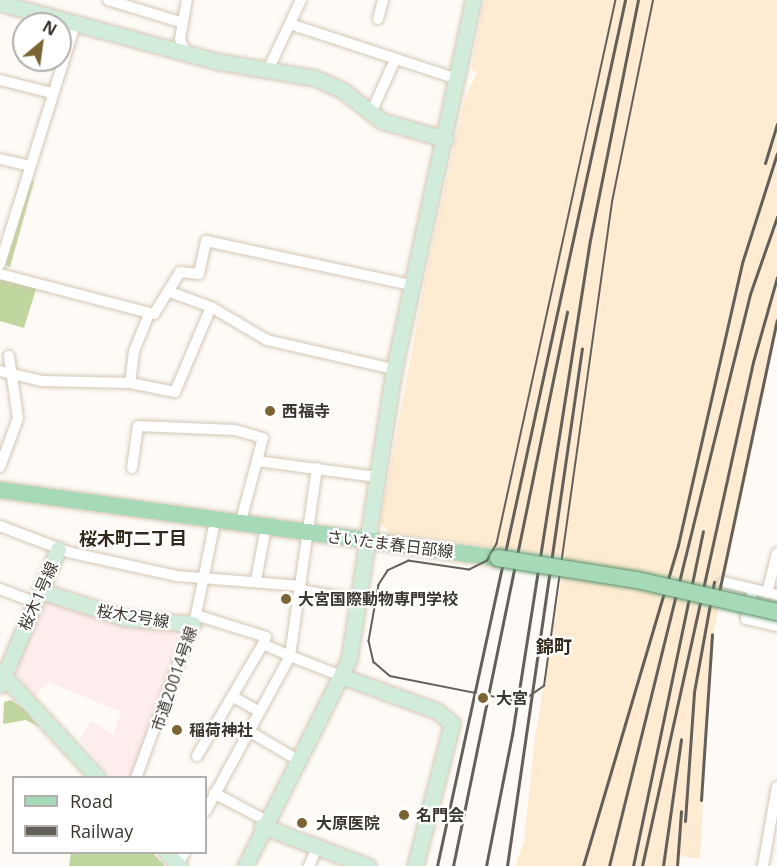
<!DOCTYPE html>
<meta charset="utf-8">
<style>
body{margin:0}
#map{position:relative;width:777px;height:866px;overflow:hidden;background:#fefbf7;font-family:"Open Sans","Noto Sans JP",sans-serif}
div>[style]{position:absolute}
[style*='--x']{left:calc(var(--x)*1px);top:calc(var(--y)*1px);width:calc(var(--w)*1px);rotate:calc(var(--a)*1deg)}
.commercial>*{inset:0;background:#fdedec}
.built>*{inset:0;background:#feebd2}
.green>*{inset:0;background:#c1d69e}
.roads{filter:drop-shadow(0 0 2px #d4c7b5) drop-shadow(0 0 2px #d4c7b5)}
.street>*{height:10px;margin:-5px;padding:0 5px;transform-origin:5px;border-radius:5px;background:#fff}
.secondary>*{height:15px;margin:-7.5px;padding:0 7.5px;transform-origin:7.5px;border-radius:7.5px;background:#d2ecdb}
.primary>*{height:16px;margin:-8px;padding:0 8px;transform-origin:8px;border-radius:8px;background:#a5d9b8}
.tram>*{height:1.5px;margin:-0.75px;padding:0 0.75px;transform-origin:0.75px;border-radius:0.75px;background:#646059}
.rail>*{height:3px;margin:-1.5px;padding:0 1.5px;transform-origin:1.5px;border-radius:1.5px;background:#646059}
.bridges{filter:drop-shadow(0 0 2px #599068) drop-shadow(0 0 2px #599068)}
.primary-bridge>*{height:16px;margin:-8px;padding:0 8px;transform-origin:8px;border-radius:8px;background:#a5d9b8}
.dots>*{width:16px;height:16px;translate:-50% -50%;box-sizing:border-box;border:3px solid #fff;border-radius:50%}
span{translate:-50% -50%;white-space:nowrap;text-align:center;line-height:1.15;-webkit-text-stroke:4.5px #fff;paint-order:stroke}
.poi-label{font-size:16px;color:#3b362e;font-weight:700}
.left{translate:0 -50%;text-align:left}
.street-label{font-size:16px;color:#3b362e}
.neighbourhood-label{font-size:18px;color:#33291a;font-weight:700}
.legend{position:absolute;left:12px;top:776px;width:195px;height:78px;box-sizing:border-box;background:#fff;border:2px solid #b1afab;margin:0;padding:8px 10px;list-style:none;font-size:18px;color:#3b362e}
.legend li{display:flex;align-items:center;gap:12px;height:30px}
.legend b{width:30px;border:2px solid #b1afab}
.north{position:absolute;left:12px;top:12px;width:60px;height:60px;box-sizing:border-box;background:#fff;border:2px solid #b1afab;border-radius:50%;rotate:29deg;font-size:16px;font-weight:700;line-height:24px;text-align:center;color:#3b362e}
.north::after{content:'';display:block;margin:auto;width:21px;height:27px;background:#7b6434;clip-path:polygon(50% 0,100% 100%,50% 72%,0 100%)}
</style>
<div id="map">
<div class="commercial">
<i style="clip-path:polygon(45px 596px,189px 629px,133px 777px,111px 777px,80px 740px,91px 720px,113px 735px,121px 712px,49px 682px,35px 696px,13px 671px)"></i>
</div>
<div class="built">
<i style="clip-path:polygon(484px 0,777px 0,777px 330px,712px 639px,700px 859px,681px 856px,679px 866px,515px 866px,524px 842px,535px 737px,565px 557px,389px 533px,380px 522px,428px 264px,465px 97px,477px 72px,471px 70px)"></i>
</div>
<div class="green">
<i style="clip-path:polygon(27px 180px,34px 181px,10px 267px,2px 264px)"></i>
<i style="clip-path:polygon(0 276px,37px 286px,24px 328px,0 321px)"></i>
<i style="clip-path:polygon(11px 700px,25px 710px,39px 727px,26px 720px,3px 724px,4px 702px)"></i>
<i style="clip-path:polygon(71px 852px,153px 853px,165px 866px,69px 866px)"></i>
</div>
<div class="roads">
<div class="street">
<i style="--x:108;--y:0;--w:78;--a:17"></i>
<i style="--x:378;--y:19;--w:20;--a:-75"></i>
<i style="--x:290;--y:24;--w:176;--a:18.2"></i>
<i style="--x:186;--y:54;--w:16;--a:-112"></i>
<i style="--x:180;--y:39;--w:40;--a:-80"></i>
<i style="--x:268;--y:70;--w:77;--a:-64.8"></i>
<i style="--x:0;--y:80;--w:54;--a:14"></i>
<i style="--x:370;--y:115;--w:60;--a:-65.6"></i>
<i style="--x:0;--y:159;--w:31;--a:13"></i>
<i style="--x:0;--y:264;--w:251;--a:-72.6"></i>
<i style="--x:0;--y:274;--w:159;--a:14.6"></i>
<i style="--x:154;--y:314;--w:49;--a:-58.2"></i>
<i style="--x:180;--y:272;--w:19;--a:6"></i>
<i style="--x:199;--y:274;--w:34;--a:-78"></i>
<i style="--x:206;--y:241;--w:210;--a:12.1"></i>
<i style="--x:170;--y:292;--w:44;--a:20.1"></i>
<i style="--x:211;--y:307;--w:65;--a:30.5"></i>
<i style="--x:267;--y:340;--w:130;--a:12.9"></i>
<i style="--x:149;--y:314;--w:40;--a:112"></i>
<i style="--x:134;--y:351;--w:32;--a:97"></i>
<i style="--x:130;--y:383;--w:46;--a:11.3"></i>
<i style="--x:175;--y:392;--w:92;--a:-67"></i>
<i style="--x:0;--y:371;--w:43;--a:13.4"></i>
<i style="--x:42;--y:381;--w:88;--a:1.3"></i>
<i style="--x:0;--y:467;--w:52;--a:-69.8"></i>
<i style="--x:18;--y:418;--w:63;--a:-98.3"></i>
<i style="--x:132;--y:468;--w:42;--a:-81.9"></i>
<i style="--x:138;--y:426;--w:97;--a:2.4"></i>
<i style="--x:235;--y:430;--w:29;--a:16"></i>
<i style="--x:263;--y:438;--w:24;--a:105"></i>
<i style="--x:257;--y:461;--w:121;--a:7.6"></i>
<i style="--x:317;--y:468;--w:190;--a:98.2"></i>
<i style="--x:290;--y:656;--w:58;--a:21.3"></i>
<i style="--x:240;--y:524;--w:65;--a:-74.9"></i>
<i style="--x:0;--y:526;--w:73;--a:20.9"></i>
<i style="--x:68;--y:552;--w:112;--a:12.4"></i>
<i style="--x:177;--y:576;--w:124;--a:4.6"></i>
<i style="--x:256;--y:580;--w:54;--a:-79.3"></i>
<i style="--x:724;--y:582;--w:55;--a:13.8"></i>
<i style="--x:0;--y:589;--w:30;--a:21"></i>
<i style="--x:753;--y:589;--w:31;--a:103"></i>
<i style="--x:746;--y:619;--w:32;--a:13"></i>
<i style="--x:300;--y:590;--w:61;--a:9.5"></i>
<i style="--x:767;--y:593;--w:41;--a:-76"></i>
<i style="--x:196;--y:615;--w:73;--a:17.4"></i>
<i style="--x:266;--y:637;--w:8;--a:113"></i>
<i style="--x:263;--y:644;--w:30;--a:24"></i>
<i style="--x:290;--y:656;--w:176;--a:118.5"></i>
<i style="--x:232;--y:696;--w:30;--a:30"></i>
<i style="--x:247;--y:730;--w:57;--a:30.6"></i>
<i style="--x:197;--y:756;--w:130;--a:-59.5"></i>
<i style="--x:136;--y:778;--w:174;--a:-69.8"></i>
<i style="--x:196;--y:615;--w:96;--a:-78.6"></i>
<i style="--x:214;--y:793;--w:58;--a:27.9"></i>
<i style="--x:178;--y:865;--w:15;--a:-62"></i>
<i style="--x:309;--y:866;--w:21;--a:-67"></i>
<i style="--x:763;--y:866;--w:80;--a:-80"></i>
</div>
<div class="secondary">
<i style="--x:0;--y:3;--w:223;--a:15.1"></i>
<i style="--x:215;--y:61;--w:101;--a:9.6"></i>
<i style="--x:315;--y:78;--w:30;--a:24"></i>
<i style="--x:342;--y:90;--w:51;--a:37.8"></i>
<i style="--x:382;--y:121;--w:66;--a:15.9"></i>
<i style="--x:41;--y:591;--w:88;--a:17.8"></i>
<i style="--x:125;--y:618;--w:68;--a:5"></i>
<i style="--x:0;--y:672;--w:144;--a:47.2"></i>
<i style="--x:344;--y:677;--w:99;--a:20.1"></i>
<i style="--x:437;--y:711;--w:19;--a:39"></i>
<i style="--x:452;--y:723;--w:148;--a:104.5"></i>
<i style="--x:0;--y:685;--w:148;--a:-66.9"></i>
<i style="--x:262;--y:826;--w:113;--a:20.7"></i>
<i style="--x:166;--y:852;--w:19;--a:47"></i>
<i style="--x:245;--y:866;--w:232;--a:-63.3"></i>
<i style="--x:349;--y:659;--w:293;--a:-81.2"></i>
<i style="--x:394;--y:369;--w:377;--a:-77.9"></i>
</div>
<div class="primary">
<i style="--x:0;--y:490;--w:503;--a:7.78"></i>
</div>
</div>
<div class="tram">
<i style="--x:616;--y:0;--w:557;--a:102.34"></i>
<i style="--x:497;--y:544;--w:20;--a:120"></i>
<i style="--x:487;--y:561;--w:20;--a:153"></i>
<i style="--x:469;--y:570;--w:61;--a:-171.5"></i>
<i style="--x:409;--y:561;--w:23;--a:155"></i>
<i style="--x:388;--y:571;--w:17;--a:123"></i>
<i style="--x:379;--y:585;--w:57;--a:100.1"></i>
<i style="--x:369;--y:641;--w:22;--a:77"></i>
<i style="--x:374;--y:662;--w:21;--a:41"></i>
<i style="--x:390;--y:676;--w:134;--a:11.2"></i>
<i style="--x:521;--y:702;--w:28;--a:-35"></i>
<i style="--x:544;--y:686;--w:489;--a:-82"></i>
<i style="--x:612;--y:202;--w:206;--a:-78.5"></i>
</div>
<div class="rail">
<i style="--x:765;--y:163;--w:41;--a:-72.9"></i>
<i style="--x:719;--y:592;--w:278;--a:-78"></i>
<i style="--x:701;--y:800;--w:166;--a:-86.2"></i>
<i style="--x:685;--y:821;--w:129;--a:-86"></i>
<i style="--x:694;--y:692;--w:112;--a:-79.7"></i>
<i style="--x:437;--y:866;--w:886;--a:-77.75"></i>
<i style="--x:453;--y:866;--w:566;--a:-78.37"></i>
<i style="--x:486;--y:866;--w:134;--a:-78.8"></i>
<i style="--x:512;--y:735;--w:501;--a:-81.05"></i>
<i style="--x:590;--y:240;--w:245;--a:-78.7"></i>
<i style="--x:507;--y:866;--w:523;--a:-81.76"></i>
<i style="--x:583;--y:866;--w:335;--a:-73.5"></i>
<i style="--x:678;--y:545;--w:289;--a:-77.2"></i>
<i style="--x:742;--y:263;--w:115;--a:-72.3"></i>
<i style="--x:609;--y:866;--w:589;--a:-76.15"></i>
<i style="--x:750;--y:294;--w:82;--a:-70.7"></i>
<i style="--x:633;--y:866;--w:342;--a:-78.2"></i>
<i style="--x:642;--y:866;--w:516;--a:-77.58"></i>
<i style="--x:753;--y:362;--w:88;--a:-74.2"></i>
<i style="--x:663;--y:866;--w:128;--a:-81.9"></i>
<i style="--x:677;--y:866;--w:55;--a:-85.8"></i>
</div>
<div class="bridges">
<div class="primary-bridge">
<i style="--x:498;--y:558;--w:141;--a:9"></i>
<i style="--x:637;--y:580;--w:144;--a:12.9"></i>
</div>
</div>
<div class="dots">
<i style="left:270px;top:411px;background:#7b6434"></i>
<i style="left:286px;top:599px;background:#7b6434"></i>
<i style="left:483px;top:698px;background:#7b6434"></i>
<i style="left:177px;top:730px;background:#7b6434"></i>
<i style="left:404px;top:815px;background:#7b6434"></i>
<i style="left:302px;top:823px;background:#7b6434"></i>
</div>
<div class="poi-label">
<span class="left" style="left:282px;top:411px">西福寺</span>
<span class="left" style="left:298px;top:599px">大宮国際動物専門学校</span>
<span class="left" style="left:496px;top:698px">大宮</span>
<span class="left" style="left:189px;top:730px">稲荷神社</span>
<span class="left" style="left:416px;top:815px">名門会</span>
<span class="left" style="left:316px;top:823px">大原医院</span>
</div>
<div class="street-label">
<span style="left:390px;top:544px;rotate:7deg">さいたま春日部線</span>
<span style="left:38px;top:596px;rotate:-66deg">桜木1号線</span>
<span style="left:133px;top:616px;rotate:9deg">桜木2号線</span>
<span style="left:174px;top:679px;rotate:-71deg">市道20014号線</span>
</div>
<div class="neighbourhood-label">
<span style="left:133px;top:538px">桜木町二丁目</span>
<span style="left:554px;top:646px">錦町</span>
</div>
<ul class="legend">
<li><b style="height:8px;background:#a5d9b8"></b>Road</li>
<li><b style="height:8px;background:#646059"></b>Railway</li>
</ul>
<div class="north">N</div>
</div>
